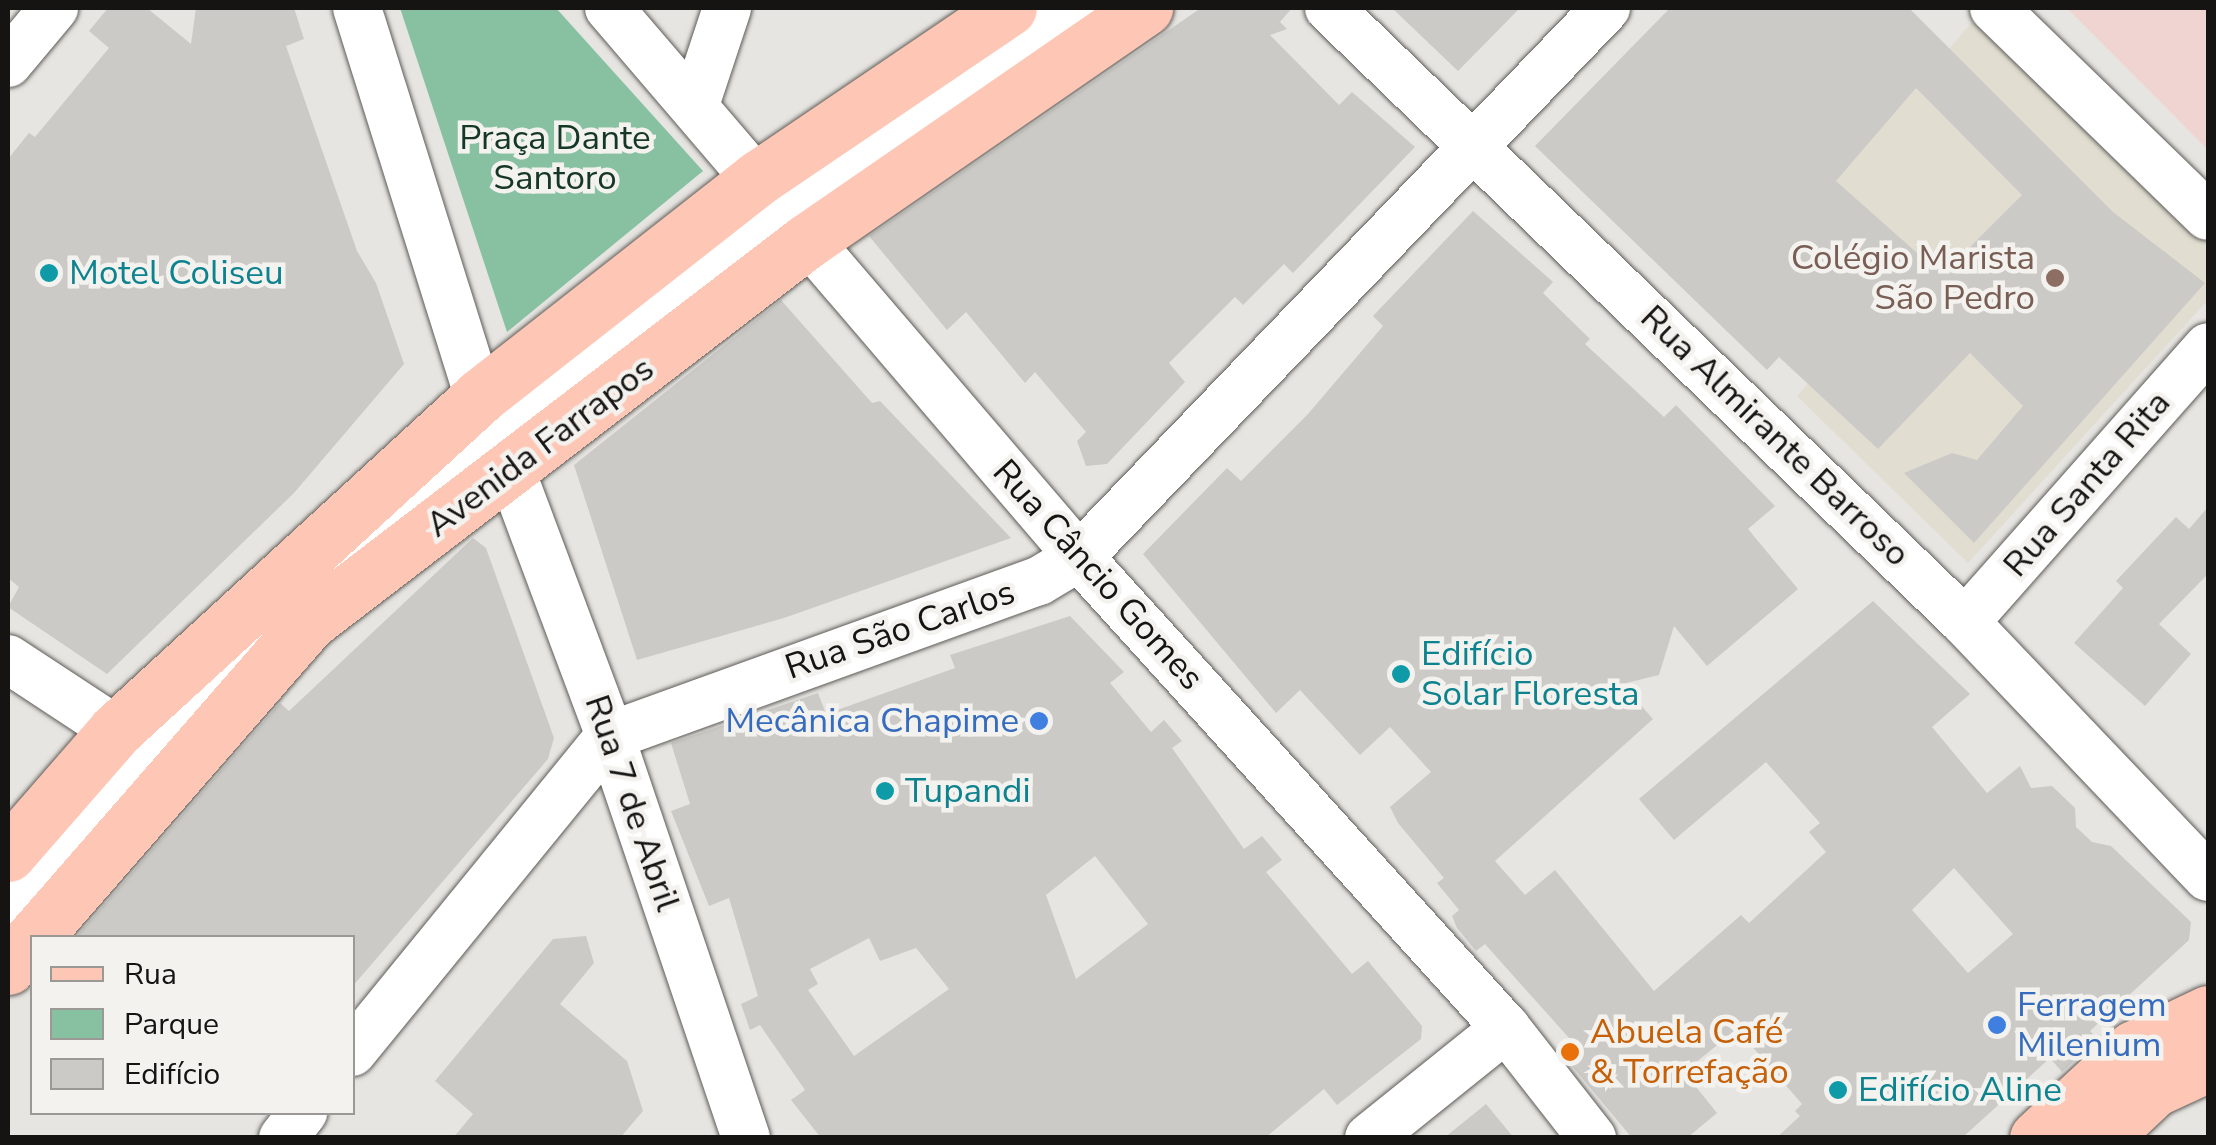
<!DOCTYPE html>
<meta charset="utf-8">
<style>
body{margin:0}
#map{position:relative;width:2216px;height:1145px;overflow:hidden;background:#e7e5e1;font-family:"Nunito Sans",sans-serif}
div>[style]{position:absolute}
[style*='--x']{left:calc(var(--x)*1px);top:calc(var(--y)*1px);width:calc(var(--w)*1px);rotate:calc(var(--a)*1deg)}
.industrial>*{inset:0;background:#efd4d1}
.built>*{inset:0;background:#e1ddd1}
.green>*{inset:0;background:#87c1a2}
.building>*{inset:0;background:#cbcac6}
.roads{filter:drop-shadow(0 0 2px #5d5c58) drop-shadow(0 0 2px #5d5c58)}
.minor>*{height:48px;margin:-24px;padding:0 24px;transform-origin:24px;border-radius:24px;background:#fff}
.major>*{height:55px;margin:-27.5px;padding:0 27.5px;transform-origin:27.5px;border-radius:27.5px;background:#fec6b4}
.dots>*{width:28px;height:28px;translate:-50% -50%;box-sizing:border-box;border:5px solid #f4f2ee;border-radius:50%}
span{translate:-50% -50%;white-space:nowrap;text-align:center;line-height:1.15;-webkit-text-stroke:9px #f4f2ee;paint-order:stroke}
.park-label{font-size:35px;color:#153726}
.education-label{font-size:35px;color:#785e54}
.right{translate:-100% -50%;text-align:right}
.culture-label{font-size:35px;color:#0d838f}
.left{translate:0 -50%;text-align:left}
.street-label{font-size:35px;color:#151413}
.shop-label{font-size:35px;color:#366cbe}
.food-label{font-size:35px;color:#c56008}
.frame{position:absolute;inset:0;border:10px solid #151413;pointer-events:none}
.legend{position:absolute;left:30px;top:935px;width:325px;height:180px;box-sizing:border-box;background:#f4f2ee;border:2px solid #9b9996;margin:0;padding:12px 18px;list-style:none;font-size:30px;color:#151413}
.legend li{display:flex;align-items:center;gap:20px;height:50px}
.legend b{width:50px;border:2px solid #9b9996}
</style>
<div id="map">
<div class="industrial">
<i style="clip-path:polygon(2067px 8px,2208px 8px,2208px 150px)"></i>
</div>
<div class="built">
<i style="clip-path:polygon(1972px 22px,2208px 242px,2208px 300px,1968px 563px,1797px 396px,1920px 256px,1836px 181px)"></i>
</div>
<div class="green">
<i style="clip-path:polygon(400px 8px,556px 8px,703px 171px,507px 332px)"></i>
</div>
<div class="building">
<i style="clip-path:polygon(108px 8px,147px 8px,191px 44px,196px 8px,294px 8px,304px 39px,286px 46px,357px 251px,376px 283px,404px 364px,294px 493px,107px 674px,8px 607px,19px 587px,8px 578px,8px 159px,29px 133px,35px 137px,109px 48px,89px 31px)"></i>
<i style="clip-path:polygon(1201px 8px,1292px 8px,1280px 22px,1287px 29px,1270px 35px,1339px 105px,1352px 92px,1415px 147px,1293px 273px,1284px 264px,1243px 305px,1235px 297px,1169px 363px,1185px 382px,1107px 464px,1086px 466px,1077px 441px,1086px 432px,1035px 372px,1025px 383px,966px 312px,947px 330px,869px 236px)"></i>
<i style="clip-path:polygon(1392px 8px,1520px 8px,1458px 71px)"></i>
<i style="clip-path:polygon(evenodd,1670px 8px,1909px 8px,2113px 212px,2205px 283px,1974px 543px,1904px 473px,1952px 453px,1977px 460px,2023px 406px,1970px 353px,1878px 449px,1779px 357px,1767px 370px,1535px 146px,1670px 8px,1916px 88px,2022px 195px,1956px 261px,1941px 245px,1925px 260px,1836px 181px,1916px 88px)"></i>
<i style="clip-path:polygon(evenodd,1473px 211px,1553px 282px,1543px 293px,1590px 339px,1585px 344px,1664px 417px,1676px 405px,1775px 506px,1748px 529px,1798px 589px,1707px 666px,1674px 626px,1659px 675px,1622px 684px,1653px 719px,1495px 861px,1525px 895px,1555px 870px,1654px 991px,1741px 915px,1749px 923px,1826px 852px,1809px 832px,1820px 823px,1766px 762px,1674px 840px,1639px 799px,1873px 601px,1970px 694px,1932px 727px,1987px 793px,2020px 766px,2031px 788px,2052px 786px,2075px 808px,2076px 827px,2092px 842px,2111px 846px,2191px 922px,2189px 940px,2090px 1031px,2098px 1039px,2062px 1072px,2050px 1058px,1962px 1138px,1776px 1138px,1800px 1116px,1795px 1111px,1802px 1104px,1737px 1029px,1684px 1072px,1717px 1113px,1687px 1138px,1632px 1138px,1557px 1048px,1569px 1038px,1485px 944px,1476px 951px,1457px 928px,1452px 916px,1459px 910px,1437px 883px,1444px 878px,1398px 823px,1390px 807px,1431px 772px,1390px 727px,1360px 755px,1300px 690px,1276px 713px,1143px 554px,1227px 468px,1241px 481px,1308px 414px,1383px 326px,1373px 316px,1473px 211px,1954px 868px,2013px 934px,1968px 973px,1912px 910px,1954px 868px)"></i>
<i style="clip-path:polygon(781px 300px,872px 403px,880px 401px,1011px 538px,784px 618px,637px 660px,574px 465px)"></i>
<i style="clip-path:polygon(2208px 507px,2208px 574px,2159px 624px,2191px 654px,2145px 706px,2074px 643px,2123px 588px,2116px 581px,2176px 517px,2189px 529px)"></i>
<i style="clip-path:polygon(473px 538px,486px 548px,554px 738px,548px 759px,352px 987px,352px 938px,75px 938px,280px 703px,289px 711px)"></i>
<i style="clip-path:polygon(evenodd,1070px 616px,1124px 672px,1110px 683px,1151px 732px,1164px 720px,1182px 741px,1172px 748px,1244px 849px,1262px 836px,1282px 860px,1266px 872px,1352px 974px,1368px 961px,1422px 1026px,1421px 1039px,1337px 1105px,1324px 1089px,1265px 1138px,821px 1138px,791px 1100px,805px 1090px,760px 1025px,750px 1030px,741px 1004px,758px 996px,729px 898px,709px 906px,671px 811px,690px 804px,671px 743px,818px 693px,826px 714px,955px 668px,950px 655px,1070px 616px,1095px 856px,1148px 924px,1076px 979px,1046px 895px,1095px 856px,1070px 616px,869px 938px,880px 961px,916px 948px,949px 989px,854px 1056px,808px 990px,818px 984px,810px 969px,869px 938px)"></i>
<i style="clip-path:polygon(586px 936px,594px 963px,560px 1004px,627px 1061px,643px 1111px,620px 1138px,453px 1138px,473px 1114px,435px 1081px,553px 939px)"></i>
<i style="clip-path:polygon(1486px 1104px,1514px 1138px,1444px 1138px)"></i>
</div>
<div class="roads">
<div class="minor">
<i style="--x:357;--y:8;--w:408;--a:72.6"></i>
<i style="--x:609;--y:8;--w:723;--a:49.43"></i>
<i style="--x:1079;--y:557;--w:636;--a:47.81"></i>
<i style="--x:1506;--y:1028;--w:140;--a:52"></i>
<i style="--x:1329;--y:8;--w:884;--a:43.99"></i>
<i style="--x:1965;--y:622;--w:352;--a:46.4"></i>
<i style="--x:1994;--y:8;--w:298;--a:44.2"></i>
<i style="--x:8;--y:63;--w:72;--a:-50.1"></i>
<i style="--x:696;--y:102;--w:99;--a:-71.7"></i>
<i style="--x:511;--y:471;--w:283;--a:69.5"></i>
<i style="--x:610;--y:736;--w:424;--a:71.3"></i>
<i style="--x:1965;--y:622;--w:367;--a:-48.5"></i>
<i style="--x:8;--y:659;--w:129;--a:33.3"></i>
<i style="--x:8;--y:908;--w:213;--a:-48.8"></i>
<i style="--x:148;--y:748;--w:206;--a:-44.6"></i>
<i style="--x:295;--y:603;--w:627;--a:-39.05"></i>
<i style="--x:782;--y:208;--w:357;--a:-34"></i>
<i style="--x:352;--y:1052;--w:408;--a:-50.8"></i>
<i style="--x:610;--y:736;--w:456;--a:-19.9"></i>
<i style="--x:1039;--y:581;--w:47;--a:-31"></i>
<i style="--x:1079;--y:557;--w:761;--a:-46.17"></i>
<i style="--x:283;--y:1138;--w:33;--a:-52"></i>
<i style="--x:1369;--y:1138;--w:176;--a:-38.8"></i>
</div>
<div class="major">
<i style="--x:8;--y:854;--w:164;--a:-48.9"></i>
<i style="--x:116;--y:730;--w:493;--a:-42.5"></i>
<i style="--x:479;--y:397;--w:355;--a:-38.1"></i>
<i style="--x:758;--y:178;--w:303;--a:-34.1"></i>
<i style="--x:8;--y:967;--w:458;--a:-48.9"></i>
<i style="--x:309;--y:622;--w:627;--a:-37.42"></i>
<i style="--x:807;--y:241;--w:411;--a:-34.6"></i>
<i style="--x:2037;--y:1138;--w:132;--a:-42.9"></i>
<i style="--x:2134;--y:1048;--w:82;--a:-25.3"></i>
<i style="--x:2102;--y:1138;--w:71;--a:-43.3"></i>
<i style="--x:2154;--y:1089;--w:60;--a:-24.8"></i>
</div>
</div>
<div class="dots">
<i style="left:49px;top:273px;background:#0f9aa8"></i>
<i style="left:2055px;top:278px;background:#8d6e63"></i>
<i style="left:1401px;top:674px;background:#0f9aa8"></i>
<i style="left:1039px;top:721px;background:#3f7fe0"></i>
<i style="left:885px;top:791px;background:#0f9aa8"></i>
<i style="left:1997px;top:1025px;background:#3f7fe0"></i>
<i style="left:1570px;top:1052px;background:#e8710a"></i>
<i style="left:1838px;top:1090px;background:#0f9aa8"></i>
</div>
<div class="park-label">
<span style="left:555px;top:158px">Praça Dante<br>Santoro</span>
</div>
<div class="education-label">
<span class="right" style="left:2035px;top:278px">Colégio Marista<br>São Pedro</span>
</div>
<div class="culture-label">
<span class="left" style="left:69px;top:273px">Motel Coliseu</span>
<span class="left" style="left:1421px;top:674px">Edifício<br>Solar Floresta</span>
<span class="left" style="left:905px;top:791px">Tupandi</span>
<span class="left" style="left:1858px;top:1090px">Edifício Aline</span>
</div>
<div class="street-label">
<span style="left:1775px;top:436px;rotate:44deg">Rua Almirante Barroso</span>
<span style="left:540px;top:447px;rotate:-37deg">Avenida Farrapos</span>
<span style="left:2087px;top:484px;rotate:-49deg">Rua Santa Rita</span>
<span style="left:1098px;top:575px;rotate:48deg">Rua Câncio Gomes</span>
<span style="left:900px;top:630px;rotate:-19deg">Rua São Carlos</span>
<span style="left:632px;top:803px;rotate:71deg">Rua 7 de Abril</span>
</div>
<div class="shop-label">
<span class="right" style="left:1019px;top:721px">Mecânica Chapime</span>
<span class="left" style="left:2017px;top:1025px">Ferragem<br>Milenium</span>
</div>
<div class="food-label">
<span class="left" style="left:1590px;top:1052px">Abuela Café<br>&amp; Torrefação</span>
</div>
<div class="frame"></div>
<ul class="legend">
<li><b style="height:12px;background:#fec6b4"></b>Rua</li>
<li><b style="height:28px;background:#87c1a2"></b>Parque</li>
<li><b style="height:28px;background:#cbcac6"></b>Edifício</li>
</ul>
</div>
